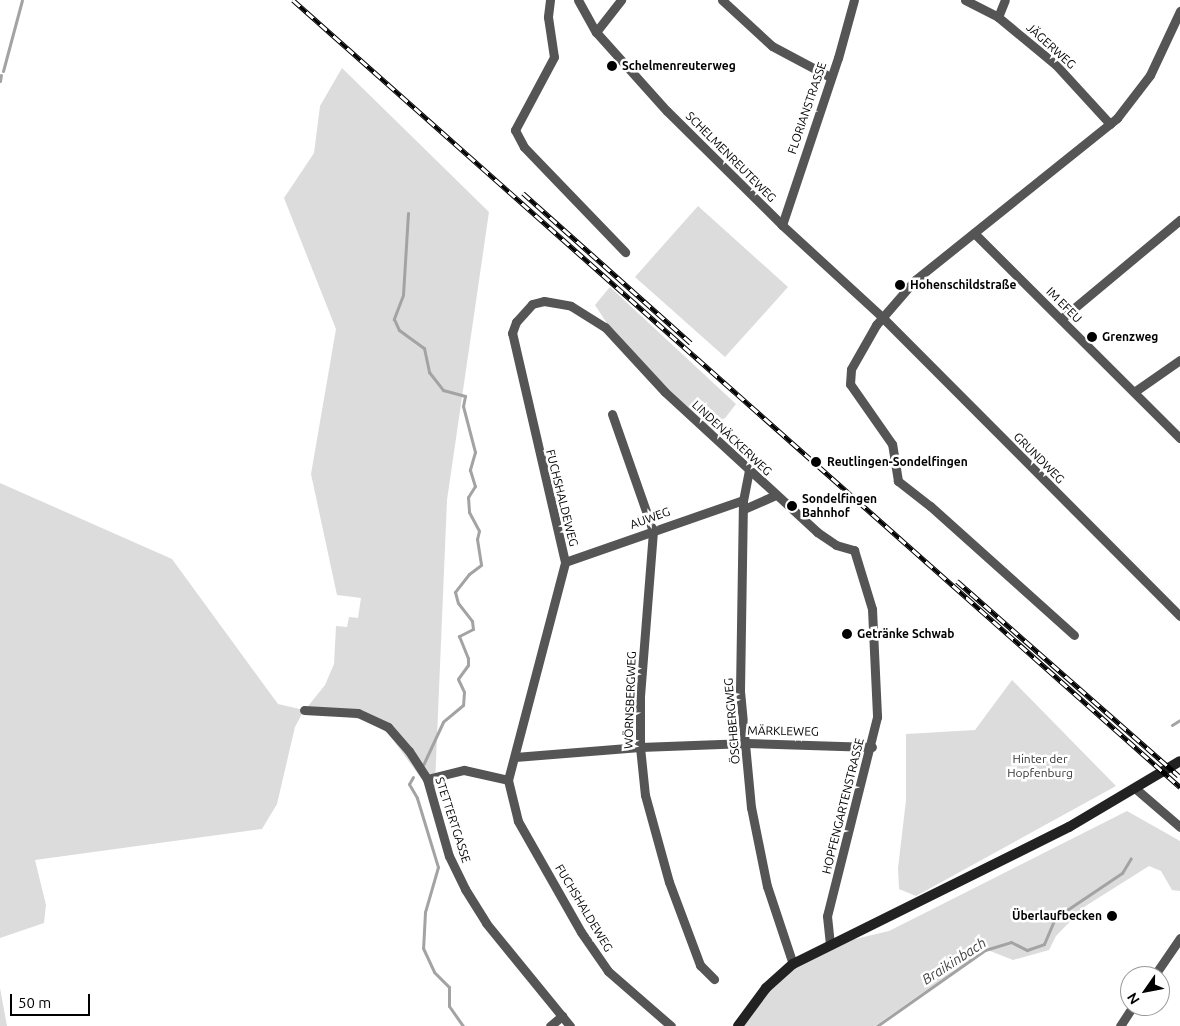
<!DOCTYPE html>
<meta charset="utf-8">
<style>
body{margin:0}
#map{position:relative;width:1180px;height:1026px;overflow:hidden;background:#fff;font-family:Ubuntu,sans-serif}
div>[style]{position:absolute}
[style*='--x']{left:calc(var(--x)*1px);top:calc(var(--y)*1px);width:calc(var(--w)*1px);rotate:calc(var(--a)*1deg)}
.green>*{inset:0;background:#dcdcdc}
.stream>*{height:3px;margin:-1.5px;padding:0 1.5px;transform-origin:1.5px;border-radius:1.5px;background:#a3a3a3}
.street>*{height:9px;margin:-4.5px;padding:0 4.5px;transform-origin:4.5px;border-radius:4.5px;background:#555}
.secondary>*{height:10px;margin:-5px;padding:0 5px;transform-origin:5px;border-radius:5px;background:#222}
.rail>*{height:5px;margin-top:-2.5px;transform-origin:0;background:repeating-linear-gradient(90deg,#fff 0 9px,#000 0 18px);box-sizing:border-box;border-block:1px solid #000}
.dots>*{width:14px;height:14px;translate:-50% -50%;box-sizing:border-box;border:2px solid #fff;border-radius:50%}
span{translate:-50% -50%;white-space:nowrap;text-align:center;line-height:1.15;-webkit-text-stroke:5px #fff;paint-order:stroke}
.street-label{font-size:12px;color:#000}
.poi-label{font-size:12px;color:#000;font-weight:700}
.left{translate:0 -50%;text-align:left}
.right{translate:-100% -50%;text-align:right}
.park-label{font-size:12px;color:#333}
.water-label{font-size:14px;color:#444;font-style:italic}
.north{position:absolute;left:1120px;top:966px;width:50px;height:50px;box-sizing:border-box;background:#fff;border:1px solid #999;border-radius:50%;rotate:237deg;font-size:14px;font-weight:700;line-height:20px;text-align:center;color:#000}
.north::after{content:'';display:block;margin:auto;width:18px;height:22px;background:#000;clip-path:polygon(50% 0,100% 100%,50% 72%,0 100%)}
.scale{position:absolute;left:10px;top:994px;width:80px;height:22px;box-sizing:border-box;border:2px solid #000;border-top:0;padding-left:6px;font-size:15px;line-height:18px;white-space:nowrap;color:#000;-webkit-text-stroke:4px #fff;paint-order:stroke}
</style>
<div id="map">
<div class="green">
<i style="clip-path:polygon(342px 68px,489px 212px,447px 500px,434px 808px,426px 785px,388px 733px,365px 720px,305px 710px,325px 685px,334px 664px,336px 626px,347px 627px,349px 617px,358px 618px,361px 598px,337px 595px,311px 474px,336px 329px,284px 198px,314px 153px,320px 106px)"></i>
<i style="clip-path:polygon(698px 206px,788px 287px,725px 357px,635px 277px)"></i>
<i style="clip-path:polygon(610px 287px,736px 404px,712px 435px,608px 325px,595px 305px)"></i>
<i style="clip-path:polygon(0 483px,172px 559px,278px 704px,304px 710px,295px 727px,277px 804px,262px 829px,35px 860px,46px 905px,44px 923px,0 938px)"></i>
<i style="clip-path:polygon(1012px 680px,1116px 786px,916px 896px,899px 889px,898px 868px,906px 800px,906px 734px,975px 730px)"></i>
<i style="clip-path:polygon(1127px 811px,1180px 841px,1180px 891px,1172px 890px,1161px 871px,1149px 866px,1084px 907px,1056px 936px,1049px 950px,1013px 960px,985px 949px,875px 1026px,738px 1026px,766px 988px,830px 945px,889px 931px)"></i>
<i style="clip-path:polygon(0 988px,7px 1026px,0 1026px)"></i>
</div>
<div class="stream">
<i style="--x:3;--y:71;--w:73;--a:-75"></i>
<i style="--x:0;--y:81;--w:6;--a:-81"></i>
<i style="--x:408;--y:213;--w:82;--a:93.5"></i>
<i style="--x:403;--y:295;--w:26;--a:111"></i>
<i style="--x:394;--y:319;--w:12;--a:66"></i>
<i style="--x:399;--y:330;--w:31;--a:36"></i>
<i style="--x:424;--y:348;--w:25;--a:78"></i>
<i style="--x:429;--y:372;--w:23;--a:52"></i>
<i style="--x:443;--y:390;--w:23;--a:15"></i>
<i style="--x:465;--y:396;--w:10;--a:101"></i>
<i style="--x:463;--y:406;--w:48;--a:75.4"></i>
<i style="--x:475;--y:452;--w:19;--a:106"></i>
<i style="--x:470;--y:470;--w:17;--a:73"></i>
<i style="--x:475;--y:486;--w:13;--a:122"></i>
<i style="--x:468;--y:497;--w:15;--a:86"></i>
<i style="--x:469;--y:512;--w:21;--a:62"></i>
<i style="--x:479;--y:531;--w:8;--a:104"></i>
<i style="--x:477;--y:539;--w:26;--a:81"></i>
<i style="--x:481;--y:565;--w:15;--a:143"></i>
<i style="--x:469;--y:574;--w:23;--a:128"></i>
<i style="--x:455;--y:592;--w:11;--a:75"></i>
<i style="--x:458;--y:603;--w:23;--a:52"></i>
<i style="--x:472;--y:621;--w:8;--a:83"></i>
<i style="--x:473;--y:629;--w:16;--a:153"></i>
<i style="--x:459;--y:636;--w:24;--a:68"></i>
<i style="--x:468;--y:658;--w:7;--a:90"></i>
<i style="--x:468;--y:665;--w:17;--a:126"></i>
<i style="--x:458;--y:679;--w:14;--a:65"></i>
<i style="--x:464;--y:692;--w:13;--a:94"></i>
<i style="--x:463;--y:705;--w:26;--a:140"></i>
<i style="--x:443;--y:722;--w:47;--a:114.9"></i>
<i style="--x:1172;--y:725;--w:9;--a:-32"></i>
<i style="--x:413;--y:777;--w:8;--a:120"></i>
<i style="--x:409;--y:784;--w:16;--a:60"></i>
<i style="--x:417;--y:798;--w:72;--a:73.1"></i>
<i style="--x:438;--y:867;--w:47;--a:106.1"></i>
<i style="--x:425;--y:912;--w:36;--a:93"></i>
<i style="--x:423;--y:948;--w:26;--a:65"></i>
<i style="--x:434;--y:972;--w:21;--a:45"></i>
<i style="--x:449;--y:987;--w:19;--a:90"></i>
<i style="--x:449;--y:1006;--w:24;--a:55"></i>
<i style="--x:877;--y:1026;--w:132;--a:-35.1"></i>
<i style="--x:985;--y:950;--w:27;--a:-17"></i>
<i style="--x:1011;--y:942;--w:18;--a:27"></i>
<i style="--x:1027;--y:950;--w:18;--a:-19"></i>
<i style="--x:1044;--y:944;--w:28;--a:-67"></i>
<i style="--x:1055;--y:918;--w:81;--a:-33.9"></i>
<i style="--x:1122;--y:873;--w:17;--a:-59"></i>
</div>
<div class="street">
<i style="--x:550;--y:0;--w:17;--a:97"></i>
<i style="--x:548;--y:17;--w:40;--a:81.5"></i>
<i style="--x:554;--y:57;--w:83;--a:118.1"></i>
<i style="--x:515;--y:130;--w:19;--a:62"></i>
<i style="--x:524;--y:147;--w:146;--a:46.1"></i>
<i style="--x:578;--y:0;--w:37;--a:61"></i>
<i style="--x:596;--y:32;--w:106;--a:48.1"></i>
<i style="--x:667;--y:111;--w:162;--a:44.7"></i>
<i style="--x:782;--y:225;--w:136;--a:42.6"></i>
<i style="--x:882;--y:317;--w:422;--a:45.1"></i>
<i style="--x:722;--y:0;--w:68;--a:42.6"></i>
<i style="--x:772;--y:46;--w:66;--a:28.1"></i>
<i style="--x:965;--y:0;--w:37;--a:27"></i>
<i style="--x:998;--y:17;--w:75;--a:39.6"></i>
<i style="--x:1056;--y:65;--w:80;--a:47.5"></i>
<i style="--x:998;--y:17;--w:18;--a:-68"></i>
<i style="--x:596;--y:32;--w:41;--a:-52"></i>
<i style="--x:782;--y:225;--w:176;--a:-71.5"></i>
<i style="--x:838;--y:58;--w:60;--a:-74.6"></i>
<i style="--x:974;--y:233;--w:291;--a:44.9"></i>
<i style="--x:1061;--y:319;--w:155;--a:-39.8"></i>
<i style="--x:1134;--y:392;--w:56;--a:-34.8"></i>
<i style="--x:612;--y:414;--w:124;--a:70.7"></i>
<i style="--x:653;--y:531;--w:168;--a:94.5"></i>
<i style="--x:640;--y:698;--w:49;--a:90"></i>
<i style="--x:640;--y:747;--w:48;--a:84.1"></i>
<i style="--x:645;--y:795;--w:90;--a:74.6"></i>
<i style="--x:669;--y:882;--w:89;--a:69.5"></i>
<i style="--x:700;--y:965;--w:20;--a:45"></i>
<i style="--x:749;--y:470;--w:31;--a:101"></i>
<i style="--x:743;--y:500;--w:191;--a:90.9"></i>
<i style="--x:740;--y:691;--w:117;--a:84.6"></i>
<i style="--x:751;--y:807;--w:81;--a:78.6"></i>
<i style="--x:767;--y:886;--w:82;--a:71.6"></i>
<i style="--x:744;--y:509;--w:35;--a:-24"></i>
<i style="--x:565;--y:562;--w:188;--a:-19.2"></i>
<i style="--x:1074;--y:635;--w:193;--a:-138.1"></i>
<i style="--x:930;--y:506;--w:41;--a:-142"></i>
<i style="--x:898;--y:481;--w:37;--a:-99"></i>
<i style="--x:892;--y:444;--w:73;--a:-125"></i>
<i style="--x:850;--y:384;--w:15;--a:-86"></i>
<i style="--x:851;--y:369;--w:51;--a:-60.4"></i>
<i style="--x:876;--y:325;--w:60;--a:-49.1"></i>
<i style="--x:915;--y:280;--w:259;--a:-38.7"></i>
<i style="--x:1117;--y:118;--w:54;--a:-52.5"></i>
<i style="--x:1150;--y:75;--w:71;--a:-64.9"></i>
<i style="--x:304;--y:710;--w:54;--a:3.2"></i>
<i style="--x:358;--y:713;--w:33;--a:25"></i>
<i style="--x:388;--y:727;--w:32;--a:49"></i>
<i style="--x:409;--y:751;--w:33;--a:57"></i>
<i style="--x:427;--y:779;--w:80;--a:74.1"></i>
<i style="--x:449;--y:856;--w:37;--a:64"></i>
<i style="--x:465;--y:889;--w:40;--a:58"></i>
<i style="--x:486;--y:923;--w:133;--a:50.8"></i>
<i style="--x:515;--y:757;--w:125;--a:-4.6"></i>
<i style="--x:640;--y:747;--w:107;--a:-2.1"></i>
<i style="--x:747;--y:743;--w:125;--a:1.8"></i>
<i style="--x:427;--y:779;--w:38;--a:-14"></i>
<i style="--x:464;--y:770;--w:45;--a:12.8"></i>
<i style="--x:1136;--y:789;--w:58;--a:40.8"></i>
<i style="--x:1154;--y:976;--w:46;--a:-55.6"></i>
<i style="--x:550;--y:1026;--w:16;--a:-40"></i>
<i style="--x:671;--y:1026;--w:84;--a:-138.9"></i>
<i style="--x:608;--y:971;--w:47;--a:-124.7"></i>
<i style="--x:581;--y:932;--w:128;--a:-119.6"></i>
<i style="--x:518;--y:821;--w:42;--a:-103.7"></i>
<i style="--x:508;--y:780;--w:225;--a:-75.3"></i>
<i style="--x:565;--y:562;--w:235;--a:-103"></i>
<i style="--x:512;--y:333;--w:12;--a:-70"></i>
<i style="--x:516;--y:322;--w:24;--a:-48"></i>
<i style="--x:532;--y:304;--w:12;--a:-14"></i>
<i style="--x:544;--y:301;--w:27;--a:10"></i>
<i style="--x:571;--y:306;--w:40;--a:32"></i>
<i style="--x:605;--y:327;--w:88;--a:47.3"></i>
<i style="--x:665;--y:392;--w:207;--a:42.6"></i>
<i style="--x:817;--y:532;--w:23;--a:34"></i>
<i style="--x:836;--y:545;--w:19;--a:16"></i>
<i style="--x:854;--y:550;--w:62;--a:73"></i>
<i style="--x:872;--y:609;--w:108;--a:87.3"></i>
<i style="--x:877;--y:717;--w:205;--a:104.1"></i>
<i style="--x:827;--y:916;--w:29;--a:84"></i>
<i style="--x:1120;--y:1026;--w:24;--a:-57"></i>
</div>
<div class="secondary">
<i style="--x:738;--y:1026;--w:47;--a:-53.6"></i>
<i style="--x:766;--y:988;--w:36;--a:-42"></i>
<i style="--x:793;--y:964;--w:308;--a:-26.4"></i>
<i style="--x:1069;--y:827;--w:129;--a:-30.7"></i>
</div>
<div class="rail">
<i style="--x:293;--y:0;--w:1186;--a:41.58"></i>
<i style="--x:523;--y:193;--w:225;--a:41.8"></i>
<i style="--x:957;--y:581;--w:295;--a:41.3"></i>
</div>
<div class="dots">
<i style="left:612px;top:66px;background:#000"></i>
<i style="left:900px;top:285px;background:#000"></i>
<i style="left:1092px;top:337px;background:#000"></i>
<i style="left:816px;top:462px;background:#000"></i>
<i style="left:792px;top:506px;background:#000"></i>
<i style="left:847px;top:634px;background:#000"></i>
<i style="left:1112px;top:916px;background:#000"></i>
</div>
<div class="street-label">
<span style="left:1051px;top:46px;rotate:42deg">JÄGERWEG</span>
<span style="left:807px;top:108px;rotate:-71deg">FLORIANSTRASSE</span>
<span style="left:731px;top:157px;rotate:45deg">SCHELMENREUTEWEG</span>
<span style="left:1064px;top:305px;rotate:45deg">IM EFEU</span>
<span style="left:732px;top:438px;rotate:43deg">LINDENÄCKERWEG</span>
<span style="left:1039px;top:458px;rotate:45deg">GRUNDWEG</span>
<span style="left:562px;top:498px;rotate:76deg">FUCHSHALDEWEG</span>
<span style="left:650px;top:518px;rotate:-20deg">AUWEG</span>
<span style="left:630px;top:700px;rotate:-88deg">WÖRNSBERGWEG</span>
<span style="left:732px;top:721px;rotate:-95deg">ÖSCHBERGWEG</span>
<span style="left:783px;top:731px;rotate:1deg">MÄRKLEWEG</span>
<span style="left:843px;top:806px;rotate:-76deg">HOPFENGARTENSTRASSE</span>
<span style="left:453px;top:820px;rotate:72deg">STETTERTGASSE</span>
<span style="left:584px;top:908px;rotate:59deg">FUCHSHALDEWEG</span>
</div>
<div class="poi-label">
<span class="left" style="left:622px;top:66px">Schelmenreuterweg</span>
<span class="left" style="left:910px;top:285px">Hohenschildstraße</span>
<span class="left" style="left:1102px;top:337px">Grenzweg</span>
<span class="left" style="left:827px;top:462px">Reutlingen-Sondelfingen</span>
<span class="left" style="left:802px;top:506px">Sondelfingen<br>Bahnhof</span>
<span class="left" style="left:857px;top:634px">Getränke Schwab</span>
<span class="right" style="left:1102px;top:916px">Überlaufbecken</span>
</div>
<div class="park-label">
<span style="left:1040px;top:766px">Hinter der<br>Hopfenburg</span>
</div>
<div class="water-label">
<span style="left:954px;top:961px;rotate:-33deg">Braikinbach</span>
</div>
<div class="north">N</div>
<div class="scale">50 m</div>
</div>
